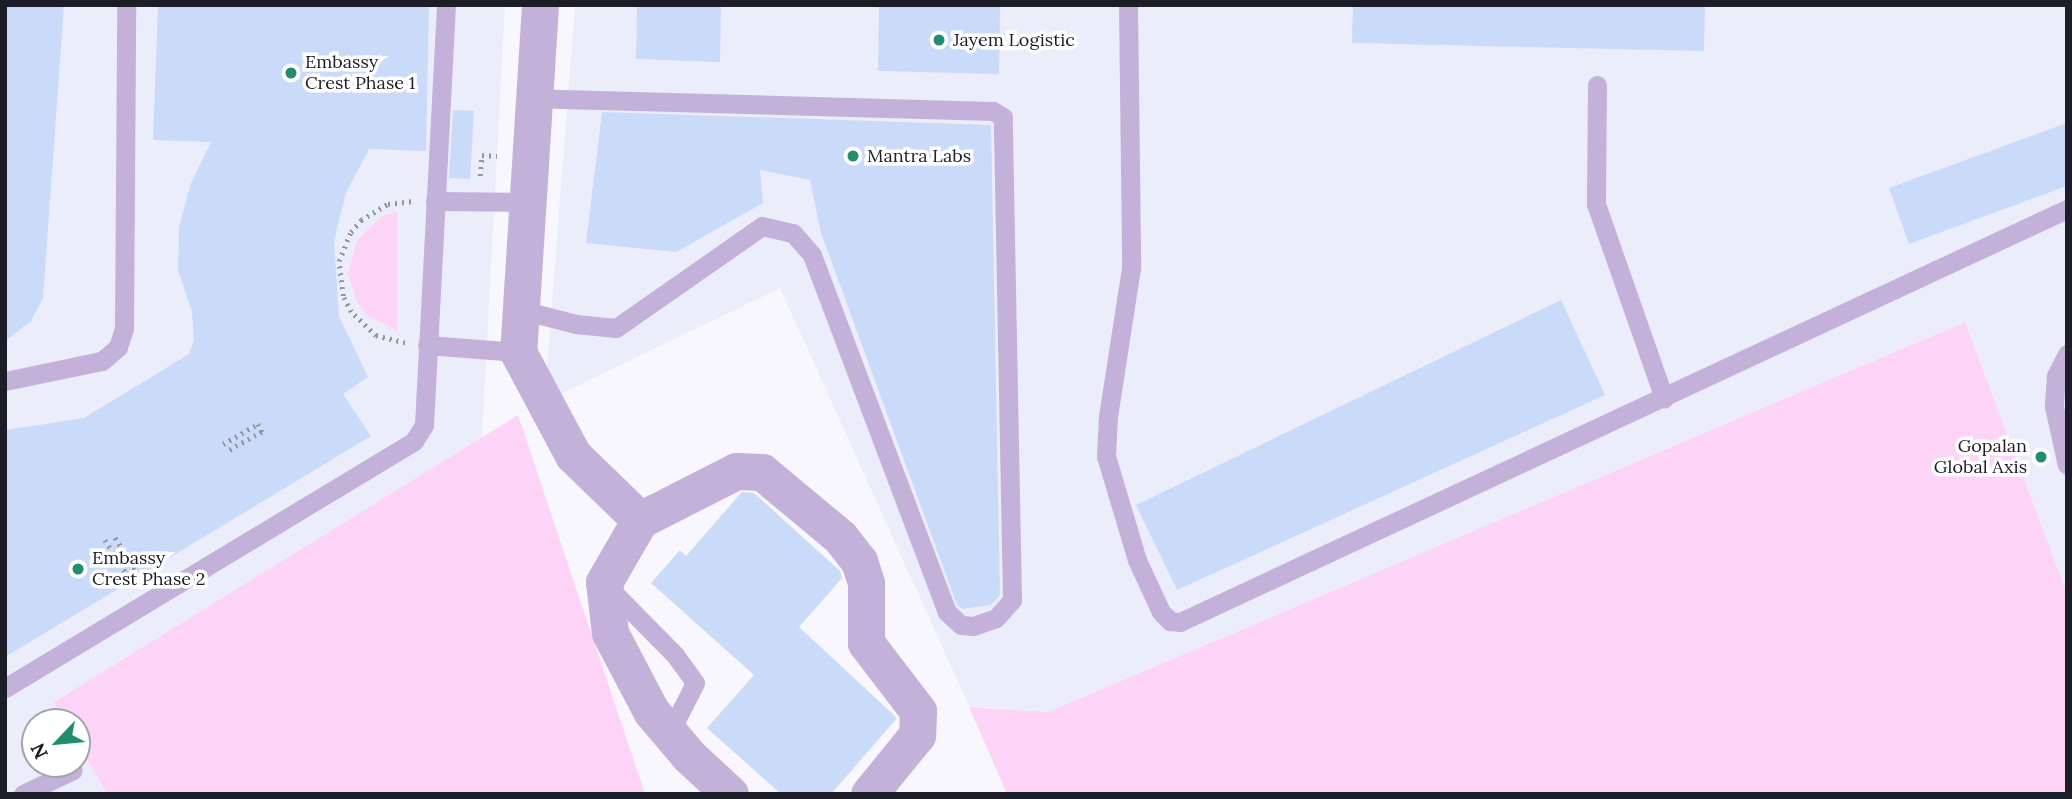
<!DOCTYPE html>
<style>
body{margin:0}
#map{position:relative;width:2072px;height:799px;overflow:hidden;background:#f7f7fd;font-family:Lora,serif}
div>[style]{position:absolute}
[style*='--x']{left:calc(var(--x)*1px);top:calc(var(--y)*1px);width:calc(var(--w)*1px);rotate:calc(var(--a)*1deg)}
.built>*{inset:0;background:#ecedfb}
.green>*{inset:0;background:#fdd4f8}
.building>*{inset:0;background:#cadbf9}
.path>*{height:4.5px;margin-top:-2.25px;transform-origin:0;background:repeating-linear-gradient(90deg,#95959d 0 2px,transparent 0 7px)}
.service>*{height:19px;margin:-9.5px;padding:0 9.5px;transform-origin:9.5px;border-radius:9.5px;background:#c4b1d9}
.minor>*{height:37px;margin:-18.5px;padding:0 18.5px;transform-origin:18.5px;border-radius:18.5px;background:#c4b1d9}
.dots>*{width:19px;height:19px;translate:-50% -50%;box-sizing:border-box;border:4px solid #fff;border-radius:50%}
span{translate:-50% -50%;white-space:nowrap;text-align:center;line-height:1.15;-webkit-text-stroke:7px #fff;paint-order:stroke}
.poi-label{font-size:18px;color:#1d1d27}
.left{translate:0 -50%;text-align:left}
.right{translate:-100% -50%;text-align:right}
.frame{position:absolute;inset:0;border:7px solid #1d1d27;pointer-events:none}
.north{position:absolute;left:21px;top:708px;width:70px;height:70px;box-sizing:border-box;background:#fff;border:2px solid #a5a5a9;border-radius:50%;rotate:244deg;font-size:19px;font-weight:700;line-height:28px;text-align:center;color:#1d1d27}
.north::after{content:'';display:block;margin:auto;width:24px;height:32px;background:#208d6c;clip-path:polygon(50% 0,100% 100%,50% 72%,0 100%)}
</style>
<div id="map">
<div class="built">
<i style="clip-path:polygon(5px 5px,505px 5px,482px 438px,54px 702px,65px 722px,35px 722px,35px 764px,77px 764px,77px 742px,107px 794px,5px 794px)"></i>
<i style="clip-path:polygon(575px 5px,2067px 5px,2067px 593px,1965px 322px,1048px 712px,969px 706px,780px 288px,550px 399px,547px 367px)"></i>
</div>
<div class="green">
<i style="clip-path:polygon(397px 211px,397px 331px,368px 316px,358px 304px,348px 273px,357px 240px,381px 217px)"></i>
<i style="clip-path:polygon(1965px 322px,2067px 593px,2067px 794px,1007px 794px,969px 707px,1048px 712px)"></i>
<i style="clip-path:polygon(518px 415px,645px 794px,107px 794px,77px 742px,77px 722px,65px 722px,54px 702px)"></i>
</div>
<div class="building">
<i style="clip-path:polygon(5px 5px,64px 5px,43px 298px,31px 321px,5px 341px)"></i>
<i style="clip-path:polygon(158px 5px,429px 5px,426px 151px,369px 149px,346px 193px,334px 241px,339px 316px,368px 377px,343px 394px,371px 436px,5px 657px,5px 430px,84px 418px,189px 354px,194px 340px,192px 312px,178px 270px,179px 227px,191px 183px,211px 142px,153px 140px)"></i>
<i style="clip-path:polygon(637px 5px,721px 5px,720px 62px,636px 59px)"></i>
<i style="clip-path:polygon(879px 5px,1000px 5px,999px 74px,878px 71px)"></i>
<i style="clip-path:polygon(1353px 5px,1705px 5px,1704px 51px,1352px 43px)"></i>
<i style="clip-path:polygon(453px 110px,474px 111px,470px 179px,449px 178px)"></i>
<i style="clip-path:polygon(602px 112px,991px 125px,1000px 595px,991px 605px,962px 609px,957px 605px,821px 233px,810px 180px,760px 170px,763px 203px,676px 252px,586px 243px)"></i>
<i style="clip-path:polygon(2067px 123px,2067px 186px,1909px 244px,1889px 188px)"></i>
<i style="clip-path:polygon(1561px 300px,1605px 395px,1177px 590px,1136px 505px)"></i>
<i style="clip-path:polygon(742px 492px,754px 493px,840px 571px,842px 578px,799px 627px,897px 718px,831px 794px,781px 794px,707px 728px,754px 675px,651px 583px,680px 550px,686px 556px)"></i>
</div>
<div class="path">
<i style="--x:480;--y:176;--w:21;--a:-85"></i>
<i style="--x:482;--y:155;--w:15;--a:4"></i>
<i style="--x:405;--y:343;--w:30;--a:-166"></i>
<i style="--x:376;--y:336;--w:35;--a:-136"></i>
<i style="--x:351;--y:312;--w:18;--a:-117"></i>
<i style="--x:343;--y:296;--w:35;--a:-97"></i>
<i style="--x:339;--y:261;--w:31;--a:-68"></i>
<i style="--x:351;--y:232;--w:16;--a:-50"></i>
<i style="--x:361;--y:220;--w:31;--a:-31"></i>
<i style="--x:388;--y:204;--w:25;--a:-7"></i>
<i style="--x:223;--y:444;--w:40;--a:-29.7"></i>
<i style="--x:258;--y:424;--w:9;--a:63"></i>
<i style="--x:262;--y:432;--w:41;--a:150.9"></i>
<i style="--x:105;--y:540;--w:40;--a:57.1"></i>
<i style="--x:127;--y:574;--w:9;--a:-32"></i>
<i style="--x:135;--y:569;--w:40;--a:-122.9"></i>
</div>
<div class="service">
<i style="--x:1128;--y:5;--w:263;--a:89.3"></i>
<i style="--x:1131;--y:268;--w:150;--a:98.8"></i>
<i style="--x:1108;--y:416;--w:40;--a:92.9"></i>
<i style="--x:1106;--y:456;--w:109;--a:73.4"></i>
<i style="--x:1137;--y:560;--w:57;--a:65.2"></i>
<i style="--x:1161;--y:612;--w:13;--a:45"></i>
<i style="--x:1170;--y:621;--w:10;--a:6"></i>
<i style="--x:1180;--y:622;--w:978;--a:-24.97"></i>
<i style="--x:1597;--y:85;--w:119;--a:90.5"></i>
<i style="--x:1596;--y:204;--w:206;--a:70.7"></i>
<i style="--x:435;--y:201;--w:92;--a:0.6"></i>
<i style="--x:521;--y:310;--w:57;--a:14.3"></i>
<i style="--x:576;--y:324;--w:40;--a:5.7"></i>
<i style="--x:616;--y:328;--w:178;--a:-34.9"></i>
<i style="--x:762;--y:226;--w:32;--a:13"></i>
<i style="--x:793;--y:233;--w:29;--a:49"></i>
<i style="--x:812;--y:255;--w:382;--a:69.3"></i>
<i style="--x:947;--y:612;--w:19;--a:43"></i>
<i style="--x:961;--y:625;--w:12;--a:5"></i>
<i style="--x:973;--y:626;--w:24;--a:-19"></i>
<i style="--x:996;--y:618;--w:24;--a:-48"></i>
<i style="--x:1012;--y:600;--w:483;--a:-91.1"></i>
<i style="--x:1003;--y:117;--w:12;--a:-149"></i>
<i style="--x:993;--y:111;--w:459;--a:-178.4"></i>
<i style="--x:427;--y:345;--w:91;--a:4.4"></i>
<i style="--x:2067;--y:354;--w:25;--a:117"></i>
<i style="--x:2056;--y:376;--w:31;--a:94"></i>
<i style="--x:2054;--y:407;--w:59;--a:77.4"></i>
<i style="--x:5;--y:381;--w:99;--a:-11.7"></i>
<i style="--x:102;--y:361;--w:21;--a:-41"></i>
<i style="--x:118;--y:347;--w:19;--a:-72"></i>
<i style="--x:124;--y:329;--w:324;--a:-89.6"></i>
<i style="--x:608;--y:587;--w:95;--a:45.4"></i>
<i style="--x:675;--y:655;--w:34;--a:54"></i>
<i style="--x:695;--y:683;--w:55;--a:117"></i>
<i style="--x:5;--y:688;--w:478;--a:-31.1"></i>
<i style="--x:414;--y:441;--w:19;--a:-58"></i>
<i style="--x:424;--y:425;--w:421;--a:-87"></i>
<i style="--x:23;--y:794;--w:55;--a:-25.6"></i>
</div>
<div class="minor">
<i style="--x:540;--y:5;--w:348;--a:93.6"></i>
<i style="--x:518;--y:352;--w:117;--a:61.9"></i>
<i style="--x:573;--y:455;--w:93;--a:44.1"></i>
<i style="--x:730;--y:794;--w:56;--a:-137.2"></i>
<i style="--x:689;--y:756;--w:59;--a:-130.2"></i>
<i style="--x:651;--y:711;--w:88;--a:-117.7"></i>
<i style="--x:610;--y:633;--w:51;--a:-96.7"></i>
<i style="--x:604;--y:582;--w:72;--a:-59.9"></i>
<i style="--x:640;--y:520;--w:108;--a:-27"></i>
<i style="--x:736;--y:471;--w:26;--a:2"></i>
<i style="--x:762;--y:472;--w:102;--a:39.8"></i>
<i style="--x:840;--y:537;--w:31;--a:52"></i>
<i style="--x:859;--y:561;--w:23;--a:72"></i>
<i style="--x:866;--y:583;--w:60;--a:90"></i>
<i style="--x:866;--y:643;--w:86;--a:52.6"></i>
<i style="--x:918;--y:711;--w:24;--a:92"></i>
<i style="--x:917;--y:735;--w:76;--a:129.1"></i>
</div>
<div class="dots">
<i style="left:939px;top:40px;background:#208d6c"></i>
<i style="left:291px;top:73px;background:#208d6c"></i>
<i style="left:853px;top:156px;background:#208d6c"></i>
<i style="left:2041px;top:457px;background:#208d6c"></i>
<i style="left:78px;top:569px;background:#208d6c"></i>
</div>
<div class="poi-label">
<span class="left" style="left:953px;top:40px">Jayem Logistic</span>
<span class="left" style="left:305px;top:73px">Embassy<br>Crest Phase 1</span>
<span class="left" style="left:867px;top:156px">Mantra Labs</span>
<span class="right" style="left:2027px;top:457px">Gopalan<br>Global Axis</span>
<span class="left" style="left:92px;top:569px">Embassy<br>Crest Phase 2</span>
</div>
<div class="frame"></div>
<div class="north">N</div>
</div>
